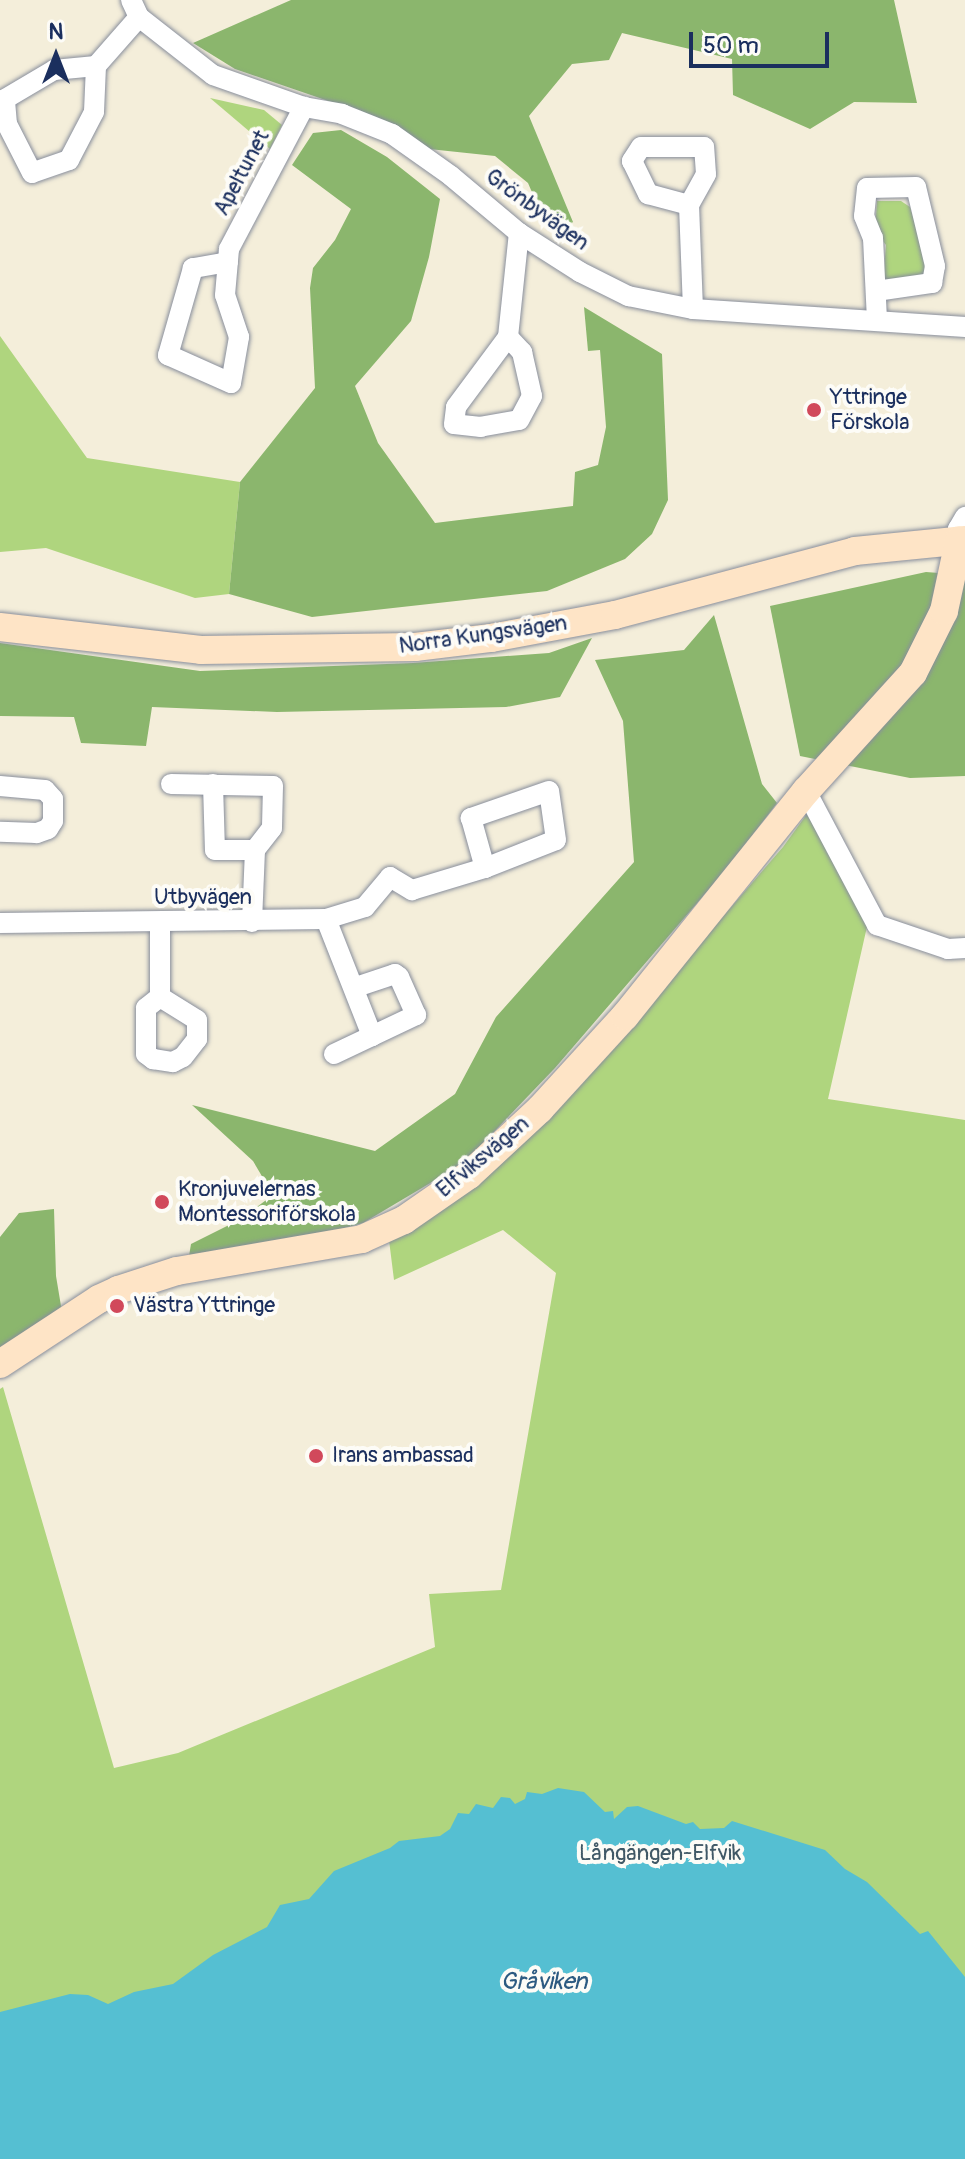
<!DOCTYPE html>
<meta charset="utf-8">
<style>
body{margin:0}
#map{position:relative;width:965px;height:2159px;overflow:hidden;background:#f4eeda;font-family:Pangolin,sans-serif}
div>[style]{position:absolute}
[style*='--x']{left:calc(var(--x)*1px);top:calc(var(--y)*1px);width:calc(var(--w)*1px);rotate:calc(var(--a)*1deg)}
.green>*{inset:0;background:#afd57e}
.forest>*{inset:0;background:#8bb66d}
.water>*{inset:0;background:#55bfd2}
.roads{filter:drop-shadow(0 0 2px #888e9c) drop-shadow(0 0 2px #888e9c)}
.street>*{height:20px;margin:-10px;padding:0 10px;transform-origin:10px;border-radius:10px;background:#fff}
.secondary>*{height:28px;margin:-14px;padding:0 14px;transform-origin:14px;border-radius:14px;background:#fee4c6}
.dots>*{width:22px;height:22px;translate:-50% -50%;box-sizing:border-box;border:4px solid #fdfcf7;border-radius:50%}
span{translate:-50% -50%;white-space:nowrap;text-align:center;line-height:1.15;-webkit-text-stroke:8px #fdfcf7;paint-order:stroke}
.street-label{font-size:22px;color:#1b2f5e}
.poi-label{font-size:22px;color:#1b2f5e}
.left{translate:0 -50%;text-align:left}
.park-label{font-size:22px;color:#405866}
.water-label{font-size:24px;color:#2c5a81;font-style:italic}
.north{position:absolute;left:16px;top:16px;width:80px;height:80px;-webkit-text-stroke:6px #fdfcf7;paint-order:stroke;rotate:0deg;font-size:22px;font-weight:700;line-height:32px;text-align:center;color:#1b2f5e}
.north::after{content:'';display:block;margin:auto;width:28px;height:36px;background:#1b2f5e;clip-path:polygon(50% 0,100% 100%,50% 72%,0 100%)}
.scale{position:absolute;left:689px;top:32px;width:140px;height:36px;box-sizing:border-box;border:4px solid #1b2f5e;border-top:0;padding-left:10px;font-size:24px;line-height:28px;white-space:nowrap;color:#1b2f5e;-webkit-text-stroke:6px #fdfcf7;paint-order:stroke}
</style>
<div id="map">
<div class="green">
<i style="clip-path:polygon(210px 98px,264px 110px,282px 125px,270px 149px)"></i>
<i style="clip-path:polygon(877px 201px,901px 201px,910px 207px,929px 268px,927px 278px,883px 281px,886px 245px,875px 231px)"></i>
<i style="clip-path:polygon(0 336px,87px 458px,240px 482px,229px 594px,195px 598px,46px 548px,0 552px)"></i>
<i style="clip-path:polygon(817px 800px,871px 909px,828px 1099px,965px 1120px,965px 2159px,0 2159px,0 1389px,3px 1387px,114px 1768px,178px 1753px,435px 1647px,429px 1594px,501px 1590px,556px 1273px,503px 1230px,394px 1280px,389px 1240px,664px 985px,783px 847px)"></i>
</div>
<div class="forest">
<i style="clip-path:polygon(291px 0,894px 0,917px 103px,854px 102px,810px 129px,733px 95px,732px 59px,622px 33px,609px 60px,572px 64px,529px 116px,573px 222px,562px 231px,546px 225px,528px 183px,495px 156px,429px 149px,375px 117px,235px 69px,193px 43px)"></i>
<i style="clip-path:polygon(341px 130px,387px 157px,440px 199px,429px 257px,411px 321px,355px 386px,378px 443px,435px 523px,573px 506px,575px 472px,598px 465px,606px 427px,600px 350px,588px 351px,584px 307px,662px 354px,668px 500px,652px 534px,625px 559px,547px 591px,312px 617px,229px 594px,240px 482px,315px 388px,310px 288px,313px 268px,335px 240px,351px 209px,292px 165px,313px 133px)"></i>
<i style="clip-path:polygon(926px 572px,965px 575px,965px 776px,910px 778px,800px 756px,770px 606px)"></i>
<i style="clip-path:polygon(714px 615px,762px 784px,777px 803px,729px 866px,555px 1068px,464px 1163px,363px 1223px,296px 1241px,189px 1256px,191px 1244px,239px 1220px,273px 1195px,253px 1161px,192px 1105px,375px 1151px,455px 1094px,496px 1017px,634px 862px,623px 721px,595px 660px,684px 650px)"></i>
<i style="clip-path:polygon(592px 638px,560px 697px,506px 707px,277px 712px,152px 707px,146px 746px,81px 743px,74px 717px,0 716px,0 643px,200px 671px,413px 663px,549px 653px)"></i>
<i style="clip-path:polygon(54px 1209px,56px 1276px,62px 1312px,0 1355px,0 1237px,19px 1213px)"></i>
</div>
<div class="water">
<i style="clip-path:polygon(558px 1788px,584px 1792px,605px 1812px,613px 1811px,614px 1819px,627px 1807px,638px 1806px,686px 1824px,693px 1822px,700px 1829px,724px 1828px,732px 1821px,825px 1850px,845px 1869px,867px 1882px,920px 1934px,928px 1931px,965px 1977px,965px 2159px,0 2159px,0 2012px,70px 1994px,88px 1995px,108px 2004px,134px 1992px,173px 1984px,213px 1955px,267px 1927px,280px 1905px,309px 1899px,334px 1871px,390px 1848px,399px 1841px,440px 1836px,450px 1829px,458px 1813px,469px 1814px,476px 1804px,493px 1808px,501px 1797px,510px 1798px,515px 1804px,525px 1799px,527px 1792px,542px 1794px)"></i>
</div>
<div class="roads">
<div class="street">
<i style="--x:131;--y:0;--w:19;--a:65"></i>
<i style="--x:139;--y:17;--w:94;--a:38.1"></i>
<i style="--x:213;--y:75;--w:96;--a:19.4"></i>
<i style="--x:304;--y:107;--w:39;--a:10"></i>
<i style="--x:342;--y:114;--w:54;--a:21.8"></i>
<i style="--x:392;--y:134;--w:72;--a:35.4"></i>
<i style="--x:451;--y:176;--w:89;--a:40"></i>
<i style="--x:519;--y:233;--w:72;--a:32.6"></i>
<i style="--x:580;--y:272;--w:54;--a:26.6"></i>
<i style="--x:628;--y:296;--w:66;--a:11.3"></i>
<i style="--x:693;--y:309;--w:273;--a:3.8"></i>
<i style="--x:96;--y:66;--w:46;--a:92.5"></i>
<i style="--x:94;--y:112;--w:54;--a:117.5"></i>
<i style="--x:69;--y:160;--w:39;--a:161"></i>
<i style="--x:32;--y:173;--w:55;--a:-117"></i>
<i style="--x:7;--y:124;--w:25;--a:-95"></i>
<i style="--x:5;--y:99;--w:57;--a:-30.6"></i>
<i style="--x:54;--y:70;--w:42;--a:-5.4"></i>
<i style="--x:96;--y:66;--w:65;--a:-48.7"></i>
<i style="--x:689;--y:205;--w:35;--a:-61"></i>
<i style="--x:706;--y:174;--w:27;--a:-94"></i>
<i style="--x:704;--y:147;--w:63;--a:180"></i>
<i style="--x:641;--y:147;--w:17;--a:123"></i>
<i style="--x:632;--y:161;--w:37;--a:64"></i>
<i style="--x:648;--y:194;--w:42;--a:15"></i>
<i style="--x:689;--y:205;--w:104;--a:87.8"></i>
<i style="--x:228;--y:262;--w:36;--a:170"></i>
<i style="--x:193;--y:268;--w:91;--a:106"></i>
<i style="--x:168;--y:355;--w:69;--a:24"></i>
<i style="--x:231;--y:383;--w:47;--a:-80.1"></i>
<i style="--x:239;--y:337;--w:44;--a:-108.4"></i>
<i style="--x:225;--y:295;--w:46;--a:-85"></i>
<i style="--x:229;--y:249;--w:161;--a:-62.2"></i>
<i style="--x:876;--y:291;--w:57;--a:-8.1"></i>
<i style="--x:932;--y:283;--w:17;--a:-80"></i>
<i style="--x:935;--y:266;--w:81;--a:-103.5"></i>
<i style="--x:916;--y:187;--w:49;--a:178.8"></i>
<i style="--x:867;--y:188;--w:28;--a:96"></i>
<i style="--x:864;--y:216;--w:24;--a:68"></i>
<i style="--x:873;--y:238;--w:83;--a:87.2"></i>
<i style="--x:508;--y:337;--w:21;--a:47"></i>
<i style="--x:522;--y:352;--w:45;--a:77.2"></i>
<i style="--x:532;--y:396;--w:27;--a:118"></i>
<i style="--x:519;--y:420;--w:39;--a:170"></i>
<i style="--x:481;--y:427;--w:27;--a:-174"></i>
<i style="--x:454;--y:424;--w:17;--a:-83"></i>
<i style="--x:456;--y:407;--w:87;--a:-53.4"></i>
<i style="--x:508;--y:337;--w:105;--a:-84"></i>
<i style="--x:959;--y:541;--w:12;--a:-95"></i>
<i style="--x:958;--y:529;--w:14;--a:-60"></i>
<i style="--x:171;--y:784;--w:102;--a:1.1"></i>
<i style="--x:273;--y:786;--w:42;--a:91.4"></i>
<i style="--x:272;--y:828;--w:28;--a:128"></i>
<i style="--x:255;--y:850;--w:72;--a:92.4"></i>
<i style="--x:213;--y:784;--w:66;--a:88.3"></i>
<i style="--x:215;--y:850;--w:40;--a:0"></i>
<i style="--x:0;--y:786;--w:45;--a:5.1"></i>
<i style="--x:45;--y:790;--w:12;--a:48"></i>
<i style="--x:53;--y:799;--w:22;--a:90"></i>
<i style="--x:53;--y:821;--w:9;--a:122"></i>
<i style="--x:48;--y:829;--w:12;--a:160"></i>
<i style="--x:37;--y:833;--w:37;--a:-178"></i>
<i style="--x:806;--y:791;--w:152;--a:62.1"></i>
<i style="--x:877;--y:925;--w:75;--a:18.7"></i>
<i style="--x:948;--y:949;--w:17;--a:-3"></i>
<i style="--x:326;--y:919;--w:126;--a:68.5"></i>
<i style="--x:372;--y:1036;--w:49;--a:-25.5"></i>
<i style="--x:416;--y:1015;--w:42;--a:-114.1"></i>
<i style="--x:399;--y:977;--w:5;--a:-143"></i>
<i style="--x:395;--y:974;--w:41;--a:161.6"></i>
<i style="--x:160;--y:922;--w:75;--a:90"></i>
<i style="--x:160;--y:997;--w:18;--a:142"></i>
<i style="--x:146;--y:1008;--w:46;--a:90"></i>
<i style="--x:146;--y:1054;--w:9;--a:36"></i>
<i style="--x:153;--y:1059;--w:20;--a:9"></i>
<i style="--x:173;--y:1062;--w:11;--a:-27"></i>
<i style="--x:183;--y:1057;--w:23;--a:-52"></i>
<i style="--x:197;--y:1039;--w:19;--a:-90"></i>
<i style="--x:197;--y:1020;--w:44;--a:-148.1"></i>
<i style="--x:0;--y:923;--w:326;--a:-0.7"></i>
<i style="--x:326;--y:919;--w:41;--a:-17.1"></i>
<i style="--x:365;--y:907;--w:39;--a:-50"></i>
<i style="--x:390;--y:877;--w:26;--a:31"></i>
<i style="--x:412;--y:890;--w:76;--a:-16.8"></i>
<i style="--x:485;--y:868;--w:76;--a:-21.5"></i>
<i style="--x:556;--y:840;--w:49;--a:-98.1"></i>
<i style="--x:549;--y:791;--w:83;--a:160.9"></i>
<i style="--x:471;--y:818;--w:52;--a:74.4"></i>
<i style="--x:334;--y:1054;--w:42;--a:-25.3"></i>
</div>
<div class="secondary">
<i style="--x:0;--y:627;--w:202;--a:6.5"></i>
<i style="--x:201;--y:650;--w:214;--a:-0.8"></i>
<i style="--x:415;--y:647;--w:77;--a:-6.8"></i>
<i style="--x:491;--y:638;--w:126;--a:-10.5"></i>
<i style="--x:615;--y:615;--w:248;--a:-14.9"></i>
<i style="--x:855;--y:551;--w:111;--a:-5.7"></i>
<i style="--x:0;--y:1364;--w:118;--a:-33.3"></i>
<i style="--x:99;--y:1299;--w:21;--a:-25"></i>
<i style="--x:118;--y:1290;--w:62;--a:-17.9"></i>
<i style="--x:177;--y:1271;--w:188;--a:-9.8"></i>
<i style="--x:362;--y:1239;--w:46;--a:-24.3"></i>
<i style="--x:404;--y:1220;--w:79;--a:-34.7"></i>
<i style="--x:469;--y:1175;--w:97;--a:-42.9"></i>
<i style="--x:540;--y:1109;--w:126;--a:-47.6"></i>
<i style="--x:625;--y:1016;--w:289;--a:-51.2"></i>
<i style="--x:806;--y:791;--w:159;--a:-47.8"></i>
<i style="--x:913;--y:673;--w:69;--a:-63.4"></i>
<i style="--x:944;--y:611;--w:72;--a:-77.9"></i>
</div>
</div>
<div class="dots">
<i style="left:814px;top:410px;background:#d1495b"></i>
<i style="left:162px;top:1202px;background:#d1495b"></i>
<i style="left:117px;top:1306px;background:#d1495b"></i>
<i style="left:316px;top:1456px;background:#d1495b"></i>
</div>
<div class="street-label">
<span style="left:242px;top:173px;rotate:-62deg">Apeltunet</span>
<span style="left:537px;top:210px;rotate:36deg">Grönbyvägen</span>
<span style="left:483px;top:635px;rotate:-8deg">Norra Kungsvägen</span>
<span style="left:203px;top:898px">Utbyvägen</span>
<span style="left:483px;top:1157px;rotate:-40deg">Elfviksvägen</span>
</div>
<div class="poi-label">
<span class="left" style="left:830px;top:410px">Yttringe<br>Förskola</span>
<span class="left" style="left:178px;top:1202px">Kronjuvelernas<br>Montessoriförskola</span>
<span class="left" style="left:133px;top:1306px">Västra Yttringe</span>
<span class="left" style="left:332px;top:1456px">Irans ambassad</span>
</div>
<div class="park-label">
<span style="left:660px;top:1854px">Långängen-Elfvik</span>
</div>
<div class="water-label">
<span style="left:544px;top:1982px">Gråviken</span>
</div>
<div class="north">N</div>
<div class="scale">50 m</div>
</div>
